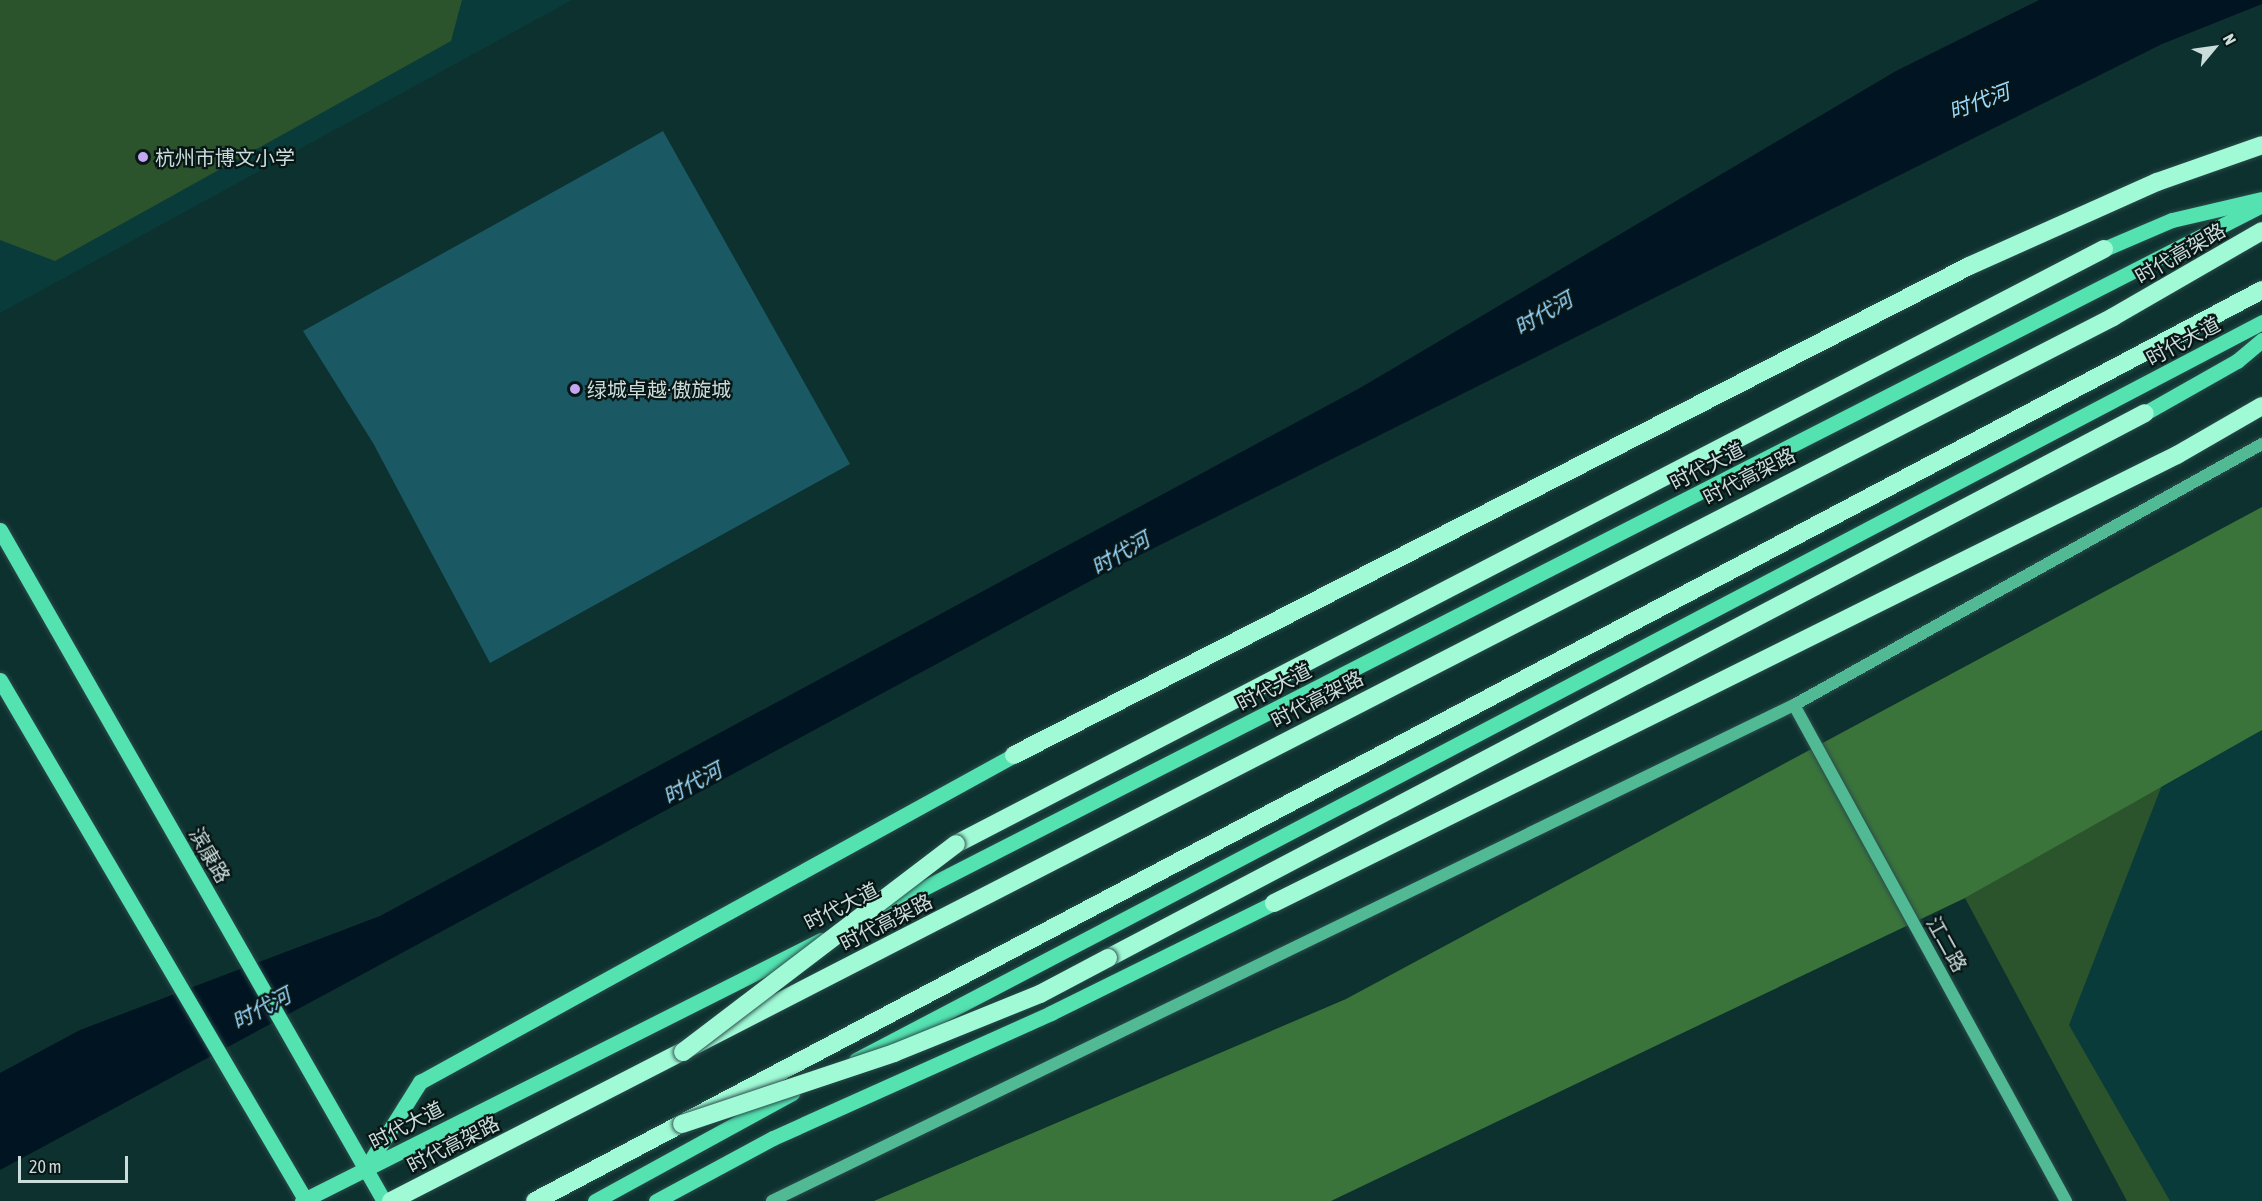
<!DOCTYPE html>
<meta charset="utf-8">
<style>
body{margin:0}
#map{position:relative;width:2262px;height:1201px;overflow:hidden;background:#0d312f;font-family:"Asap Condensed","Noto Sans SC",sans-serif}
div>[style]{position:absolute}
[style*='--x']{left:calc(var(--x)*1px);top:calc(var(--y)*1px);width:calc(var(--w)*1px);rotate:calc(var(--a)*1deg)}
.built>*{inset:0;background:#083b39}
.green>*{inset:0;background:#2c542c}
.forest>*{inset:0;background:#3a743b}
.water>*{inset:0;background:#001422}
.building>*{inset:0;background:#1a5863}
.roads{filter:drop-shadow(0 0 2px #2b4d4b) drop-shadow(0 0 2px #2b4d4b)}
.secondary>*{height:12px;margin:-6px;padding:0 6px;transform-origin:6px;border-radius:6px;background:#51ba94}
.primary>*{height:15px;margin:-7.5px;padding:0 7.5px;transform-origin:7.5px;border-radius:7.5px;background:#54e2b1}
.highway>*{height:18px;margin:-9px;padding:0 9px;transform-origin:9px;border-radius:9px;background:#a1fad6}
.bridges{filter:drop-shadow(0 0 2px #2b4d4b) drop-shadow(0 0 2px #2b4d4b)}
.highway-bridge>*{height:18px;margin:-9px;padding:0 9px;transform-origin:9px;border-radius:9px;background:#a1fad6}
.dots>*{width:16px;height:16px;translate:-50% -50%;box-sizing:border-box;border:3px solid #081615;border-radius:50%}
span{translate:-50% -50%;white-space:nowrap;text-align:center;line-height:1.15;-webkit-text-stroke:4.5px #081615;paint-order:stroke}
.poi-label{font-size:20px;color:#cadddb}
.left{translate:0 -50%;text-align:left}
.street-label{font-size:20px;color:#cadddb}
.water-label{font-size:21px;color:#9bdaff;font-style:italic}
.north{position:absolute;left:2184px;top:18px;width:60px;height:60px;-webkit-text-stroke:4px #081615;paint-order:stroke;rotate:61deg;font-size:16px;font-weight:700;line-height:24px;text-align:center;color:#cadddb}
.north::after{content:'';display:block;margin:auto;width:21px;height:27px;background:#cadddb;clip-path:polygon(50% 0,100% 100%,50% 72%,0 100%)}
.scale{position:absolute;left:18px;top:1156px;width:110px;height:27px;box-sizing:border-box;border:3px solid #cadddb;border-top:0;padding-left:8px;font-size:18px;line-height:21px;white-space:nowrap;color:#cadddb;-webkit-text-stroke:4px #081615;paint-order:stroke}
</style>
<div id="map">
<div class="built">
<i style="clip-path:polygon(0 0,572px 0,0 313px)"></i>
<i style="clip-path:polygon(2262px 730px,2262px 1201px,2127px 1201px,1965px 898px)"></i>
</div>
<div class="green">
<i style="clip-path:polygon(0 0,462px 0,451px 41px,55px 261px,0 240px)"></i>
<i style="clip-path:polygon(2162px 785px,2069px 1025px,2170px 1201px,2127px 1201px,1965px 898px)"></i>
</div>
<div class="forest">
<i style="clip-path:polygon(2262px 507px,2262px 730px,1965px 898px,1331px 1201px,874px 1201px,1346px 999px)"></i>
</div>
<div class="water">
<i style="clip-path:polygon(2039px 0,2262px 0,2262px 4px,2162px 44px,1118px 566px,0 1170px,0 1073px,80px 1030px,380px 916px,1360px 388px,1896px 71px)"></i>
</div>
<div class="building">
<i style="clip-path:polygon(663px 131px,850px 464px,490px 663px,373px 443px,303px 331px)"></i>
</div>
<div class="roads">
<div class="secondary">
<i style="--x:1794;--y:705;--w:566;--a:61.26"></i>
<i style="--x:772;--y:1201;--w:1136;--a:-25.89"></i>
<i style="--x:1794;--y:705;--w:536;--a:-29.15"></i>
</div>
<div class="primary">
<i style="--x:2104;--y:249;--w:74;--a:-23.1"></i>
<i style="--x:2172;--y:220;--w:92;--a:-13.1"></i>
<i style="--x:2145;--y:413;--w:106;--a:-29.5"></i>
<i style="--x:2237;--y:361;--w:33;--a:-40"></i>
<i style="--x:0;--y:530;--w:773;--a:60.22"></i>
<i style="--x:0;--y:680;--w:604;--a:59.57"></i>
<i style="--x:875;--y:913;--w:1557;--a:-27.04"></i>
<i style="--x:856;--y:1060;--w:1588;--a:-27.69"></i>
<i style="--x:366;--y:1168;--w:102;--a:-57.9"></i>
<i style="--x:420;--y:1082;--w:678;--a:-28.83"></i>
<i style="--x:302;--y:1201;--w:581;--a:-26.7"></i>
<i style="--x:595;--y:1201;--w:225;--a:-28.7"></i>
<i style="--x:656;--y:1201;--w:133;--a:-28.3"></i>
<i style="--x:773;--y:1138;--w:305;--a:-24.2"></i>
<i style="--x:1051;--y:1013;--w:249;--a:-26.3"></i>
</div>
<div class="highway">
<i style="--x:1014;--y:755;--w:1073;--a:-27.11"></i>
<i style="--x:1969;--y:266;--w:206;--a:-24.1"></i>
<i style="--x:2157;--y:182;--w:111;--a:-19.4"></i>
<i style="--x:956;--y:844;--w:1293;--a:-27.4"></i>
<i style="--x:1274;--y:903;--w:1008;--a:-26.39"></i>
<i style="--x:2177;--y:455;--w:98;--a:-30"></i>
<i style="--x:1108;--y:958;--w:1171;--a:-27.72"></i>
<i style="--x:391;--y:1201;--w:1936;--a:-27.17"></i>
<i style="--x:2113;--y:317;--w:172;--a:-30"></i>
<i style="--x:535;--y:1201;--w:1953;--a:-27.81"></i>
</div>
</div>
<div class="bridges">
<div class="highway-bridge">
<i style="--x:683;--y:1052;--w:343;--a:-37.3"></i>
<i style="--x:682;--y:1124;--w:224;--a:-18.5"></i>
<i style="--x:894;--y:1053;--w:157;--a:-22"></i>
<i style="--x:1040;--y:994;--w:77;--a:-27.9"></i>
</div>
</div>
<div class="dots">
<i style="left:143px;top:157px;background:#c4a7f1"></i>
<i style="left:575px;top:389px;background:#c4a7f1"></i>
</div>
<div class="poi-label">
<span class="left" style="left:155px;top:157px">杭州市博文小学</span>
<span class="left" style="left:587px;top:389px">绿城卓越·傲旋城</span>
</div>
<div class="street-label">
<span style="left:2180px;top:253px;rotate:-30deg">时代高架路</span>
<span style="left:2183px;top:341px;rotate:-28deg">时代大道</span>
<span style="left:1707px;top:466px;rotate:-27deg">时代大道</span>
<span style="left:1749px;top:476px;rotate:-27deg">时代高架路</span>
<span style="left:1274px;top:687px;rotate:-27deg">时代大道</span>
<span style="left:1317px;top:699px;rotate:-27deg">时代高架路</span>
<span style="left:210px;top:855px;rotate:60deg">滨康路</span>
<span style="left:841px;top:906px;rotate:-27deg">时代大道</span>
<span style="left:886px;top:922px;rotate:-27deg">时代高架路</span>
<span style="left:1947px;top:944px;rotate:61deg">江二路</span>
<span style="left:406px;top:1125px;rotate:-27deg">时代大道</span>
<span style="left:453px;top:1144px;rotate:-27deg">时代高架路</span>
</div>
<div class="water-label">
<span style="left:1979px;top:101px;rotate:-20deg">时代河</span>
<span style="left:1543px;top:313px;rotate:-30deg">时代河</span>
<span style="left:1120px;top:553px;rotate:-30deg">时代河</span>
<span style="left:692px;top:783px;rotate:-28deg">时代河</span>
<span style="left:261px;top:1008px;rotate:-28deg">时代河</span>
</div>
<div class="north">N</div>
<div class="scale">20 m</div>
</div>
